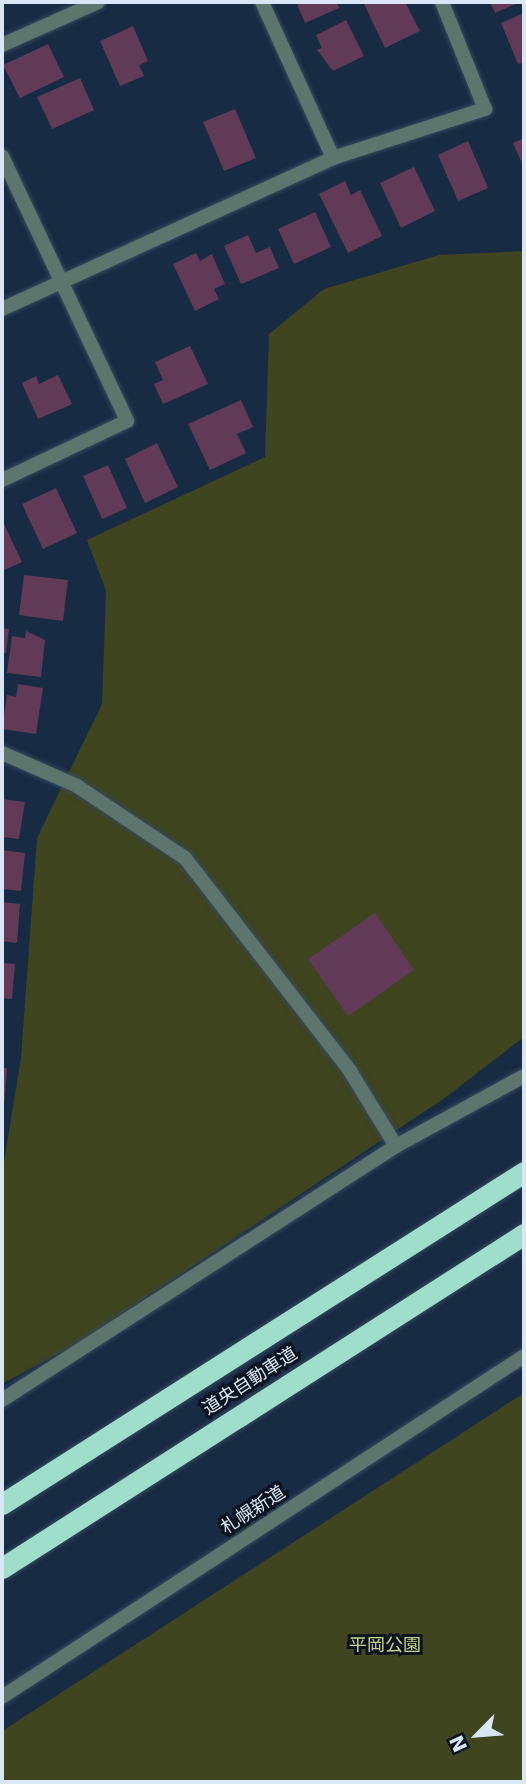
<!DOCTYPE html>
<meta charset="utf-8">
<style>
body{margin:0}
#map{position:relative;width:526px;height:1784px;overflow:hidden;background:#172b42;font-family:"DejaVu Sans","Noto Sans JP",sans-serif}
div>[style]{position:absolute}
[style*='--x']{left:calc(var(--x)*1px);top:calc(var(--y)*1px);width:calc(var(--w)*1px);rotate:calc(var(--a)*1deg)}
.green>*{inset:0;background:#3e451f}
.building>*{inset:0;background:#613a57}
.roads{filter:drop-shadow(0 0 2px #36495f) drop-shadow(0 0 2px #36495f)}
.minor>*{height:14px;margin:-7px;padding:0 7px;transform-origin:7px;border-radius:7px;background:#5d756d}
.tertiary>*{height:14px;margin:-7px;padding:0 7px;transform-origin:7px;border-radius:7px;background:#5d756d}
.motorway>*{height:21px;margin:-10.5px;padding:0 10.5px;transform-origin:10.5px;border-radius:10.5px;background:#9fdecb}
span{translate:-50% -50%;white-space:nowrap;text-align:center;line-height:1.15;-webkit-text-stroke:6px #0b131e;paint-order:stroke}
.street-label{font-size:18px;color:#d9e6f5}
.park-label{font-size:18px;color:#c5d489}
.frame{position:absolute;inset:0;border:4px solid #d9e6f5;pointer-events:none}
.north{position:absolute;left:442px;top:1700px;width:70px;height:70px;-webkit-text-stroke:5px #0b131e;paint-order:stroke;rotate:245deg;font-size:19px;font-weight:700;line-height:28px;text-align:center;color:#d9e6f5}
.north::after{content:'';display:block;margin:auto;width:24px;height:32px;background:#d9e6f5;clip-path:polygon(50% 0,100% 100%,50% 72%,0 100%)}
</style>
<div id="map">
<div class="green">
<i style="clip-path:polygon(524px 251px,524px 1037px,446px 1097px,76px 1344px,2px 1384px,2px 1174px,21px 1058px,37px 838px,102px 704px,106px 591px,87px 540px,265px 457px,269px 334px,324px 289px,439px 255px)"></i>
<i style="clip-path:polygon(524px 1393px,524px 1782px,2px 1782px,2px 1731px)"></i>
</div>
<div class="building">
<i style="clip-path:polygon(296px 2px,337px 2px,339px 8px,305px 23px)"></i>
<i style="clip-path:polygon(363px 2px,405px 2px,420px 31px,385px 48px)"></i>
<i style="clip-path:polygon(490px 2px,520px 2px,495px 13px)"></i>
<i style="clip-path:polygon(524px 13px,524px 62px,518px 64px,501px 23px)"></i>
<i style="clip-path:polygon(346px 20px,364px 56px,333px 71px,317px 50px,322px 48px,316px 35px)"></i>
<i style="clip-path:polygon(133px 26px,148px 61px,139px 65px,144px 76px,120px 86px,100px 41px)"></i>
<i style="clip-path:polygon(48px 44px,64px 77px,20px 98px,3px 65px)"></i>
<i style="clip-path:polygon(80px 78px,94px 110px,52px 129px,37px 97px)"></i>
<i style="clip-path:polygon(235px 109px,256px 158px,224px 171px,203px 122px)"></i>
<i style="clip-path:polygon(524px 138px,524px 168px,513px 143px)"></i>
<i style="clip-path:polygon(468px 141px,488px 188px,458px 201px,438px 155px)"></i>
<i style="clip-path:polygon(414px 167px,435px 211px,401px 228px,380px 183px)"></i>
<i style="clip-path:polygon(345px 181px,351px 195px,360px 190px,382px 236px,348px 253px,319px 194px)"></i>
<i style="clip-path:polygon(315px 212px,331px 247px,294px 264px,278px 229px)"></i>
<i style="clip-path:polygon(248px 235px,256px 253px,270px 247px,279px 268px,241px 284px,224px 246px)"></i>
<i style="clip-path:polygon(196px 253px,200px 261px,212px 254px,225px 284px,214px 289px,219px 299px,195px 311px,173px 264px)"></i>
<i style="clip-path:polygon(190px 346px,208px 384px,163px 404px,154px 384px,163px 380px,155px 362px)"></i>
<i style="clip-path:polygon(58px 375px,72px 404px,38px 419px,22px 383px,36px 376px,39px 384px)"></i>
<i style="clip-path:polygon(241px 400px,253px 427px,237px 434px,246px 453px,210px 470px,188px 424px)"></i>
<i style="clip-path:polygon(157px 443px,178px 487px,145px 503px,125px 459px)"></i>
<i style="clip-path:polygon(108px 465px,127px 508px,102px 519px,83px 476px)"></i>
<i style="clip-path:polygon(56px 488px,77px 533px,43px 549px,22px 504px)"></i>
<i style="clip-path:polygon(4px 524px,22px 562px,2px 571px,2px 525px)"></i>
<i style="clip-path:polygon(24px 575px,68px 580px,63px 621px,19px 615px)"></i>
<i style="clip-path:polygon(2px 628px,9px 629px,6px 653px,2px 653px)"></i>
<i style="clip-path:polygon(26px 631px,45px 640px,41px 677px,7px 673px,12px 636px,25px 638px)"></i>
<i style="clip-path:polygon(18px 684px,43px 688px,36px 734px,2px 729px,7px 695px,16px 697px)"></i>
<i style="clip-path:polygon(2px 799px,25px 802px,19px 839px,2px 837px)"></i>
<i style="clip-path:polygon(2px 850px,25px 853px,21px 891px,2px 889px)"></i>
<i style="clip-path:polygon(2px 902px,20px 904px,17px 943px,2px 941px)"></i>
<i style="clip-path:polygon(375px 913px,414px 970px,348px 1016px,308px 959px)"></i>
<i style="clip-path:polygon(2px 963px,15px 964px,12px 999px,2px 998px)"></i>
<i style="clip-path:polygon(2px 1068px,7px 1068px,4px 1107px,2px 1107px)"></i>
</div>
<div class="roads">
<div class="minor">
<i style="--x:262;--y:2;--w:171;--a:65.5"></i>
<i style="--x:2;--y:45;--w:105;--a:-24.1"></i>
<i style="--x:2;--y:156;--w:293;--a:64.7"></i>
<i style="--x:127;--y:421;--w:138;--a:154.7"></i>
<i style="--x:2;--y:309;--w:364;--a:-24.5"></i>
<i style="--x:333;--y:158;--w:160;--a:-17.9"></i>
<i style="--x:485;--y:109;--w:115;--a:-111.9"></i>
<i style="--x:2;--y:753;--w:82;--a:23.7"></i>
<i style="--x:77;--y:786;--w:130;--a:33.7"></i>
<i style="--x:185;--y:858;--w:269;--a:52.2"></i>
<i style="--x:350;--y:1071;--w:88;--a:58.5"></i>
</div>
<div class="tertiary">
<i style="--x:2;--y:1400;--w:469;--a:-32.8"></i>
<i style="--x:396;--y:1146;--w:146;--a:-28.7"></i>
<i style="--x:2;--y:1697;--w:624;--a:-33.15"></i>
</div>
<div class="motorway">
<i style="--x:2;--y:1504;--w:619;--a:-32.46"></i>
<i style="--x:2;--y:1568;--w:620;--a:-32.61"></i>
</div>
</div>
<div class="street-label">
<span style="left:250px;top:1381px;rotate:-33deg">道央自動車道</span>
<span style="left:253px;top:1510px;rotate:-33deg">札幌新道</span>
</div>
<div class="park-label">
<span style="left:385px;top:1645px">平岡公園</span>
</div>
<div class="frame"></div>
<div class="north">N</div>
</div>
